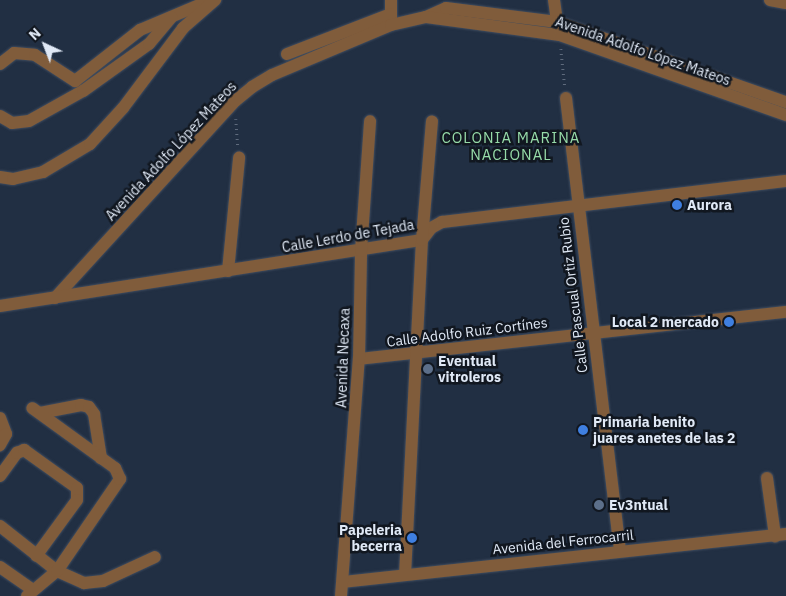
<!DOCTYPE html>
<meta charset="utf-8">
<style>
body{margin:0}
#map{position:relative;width:786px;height:596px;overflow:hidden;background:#212f43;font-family:"IBM Plex Sans",sans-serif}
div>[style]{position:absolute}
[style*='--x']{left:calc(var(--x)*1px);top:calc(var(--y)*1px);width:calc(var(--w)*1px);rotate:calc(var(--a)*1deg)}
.path>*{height:2.5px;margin-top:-1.25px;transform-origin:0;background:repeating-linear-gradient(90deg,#5f6b7d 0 1px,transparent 0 5px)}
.roads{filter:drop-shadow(0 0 1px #404d60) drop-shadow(0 0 1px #404d60)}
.minor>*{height:12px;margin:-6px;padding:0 6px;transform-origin:6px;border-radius:6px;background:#805c3b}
.dots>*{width:14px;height:14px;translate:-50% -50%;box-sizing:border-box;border:2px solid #111720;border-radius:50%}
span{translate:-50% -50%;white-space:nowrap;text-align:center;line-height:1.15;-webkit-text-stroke:5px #111720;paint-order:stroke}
.street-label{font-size:14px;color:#e0e9f6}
.poi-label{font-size:14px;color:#e0e9f6;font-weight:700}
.left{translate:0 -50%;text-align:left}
.right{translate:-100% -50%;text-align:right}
.neighbourhood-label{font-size:15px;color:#96dba8;letter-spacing:1px}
.north{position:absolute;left:20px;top:20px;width:50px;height:50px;-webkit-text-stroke:4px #111720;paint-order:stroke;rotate:317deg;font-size:14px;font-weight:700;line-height:20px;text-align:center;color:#e0e9f6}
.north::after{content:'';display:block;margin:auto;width:18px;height:22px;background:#e0e9f6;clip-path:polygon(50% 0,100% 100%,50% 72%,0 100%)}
</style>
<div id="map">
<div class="path">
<i style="--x:561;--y:49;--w:37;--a:84"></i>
<i style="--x:236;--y:119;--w:27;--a:86"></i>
</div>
<div class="roads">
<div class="minor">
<i style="--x:554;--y:0;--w:22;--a:82"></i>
<i style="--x:770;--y:0;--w:16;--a:11"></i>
<i style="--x:426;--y:17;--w:22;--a:-24"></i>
<i style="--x:446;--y:8;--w:112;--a:7.2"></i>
<i style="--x:557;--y:22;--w:243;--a:19.3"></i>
<i style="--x:391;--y:22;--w:22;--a:-90"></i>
<i style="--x:287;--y:54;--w:111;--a:-21"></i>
<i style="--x:0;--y:64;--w:18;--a:-38"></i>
<i style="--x:14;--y:53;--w:21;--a:5"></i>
<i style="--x:35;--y:55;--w:48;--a:33"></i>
<i style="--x:75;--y:81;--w:83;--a:-38.1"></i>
<i style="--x:140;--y:30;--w:77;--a:-22.9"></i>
<i style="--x:566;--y:98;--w:456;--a:83.2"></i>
<i style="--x:0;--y:116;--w:14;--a:30"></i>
<i style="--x:12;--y:123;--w:17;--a:-7"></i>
<i style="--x:29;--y:121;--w:62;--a:-29.1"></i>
<i style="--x:83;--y:91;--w:81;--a:-35.5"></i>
<i style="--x:149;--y:44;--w:35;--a:-50"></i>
<i style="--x:0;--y:177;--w:13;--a:9"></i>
<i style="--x:13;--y:179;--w:31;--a:-13"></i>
<i style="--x:43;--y:172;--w:55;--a:-30.8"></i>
<i style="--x:90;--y:144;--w:49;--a:-47.5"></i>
<i style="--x:123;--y:108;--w:100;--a:-53.1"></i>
<i style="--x:183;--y:28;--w:43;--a:-41.2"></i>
<i style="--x:228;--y:271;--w:114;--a:-84.4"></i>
<i style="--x:55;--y:298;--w:267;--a:-47.6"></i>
<i style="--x:235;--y:101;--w:22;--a:-39"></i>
<i style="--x:252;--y:87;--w:23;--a:-31"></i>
<i style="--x:272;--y:75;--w:129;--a:-22.8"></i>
<i style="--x:391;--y:25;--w:36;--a:-13"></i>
<i style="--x:426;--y:17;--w:135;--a:7.7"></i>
<i style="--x:560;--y:35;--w:240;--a:19.5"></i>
<i style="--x:0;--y:306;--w:427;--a:-8.9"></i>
<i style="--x:422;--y:240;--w:15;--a:-53"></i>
<i style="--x:431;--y:228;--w:13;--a:-29"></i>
<i style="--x:442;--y:222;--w:346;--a:-6.8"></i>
<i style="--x:359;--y:359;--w:430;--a:-6.3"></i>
<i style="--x:40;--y:413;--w:42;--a:-11"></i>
<i style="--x:81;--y:405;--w:8;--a:14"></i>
<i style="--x:89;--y:407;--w:9;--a:54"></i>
<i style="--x:94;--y:414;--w:45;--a:81"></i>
<i style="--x:0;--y:418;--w:17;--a:69"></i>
<i style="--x:6;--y:434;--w:13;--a:119"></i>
<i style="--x:0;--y:476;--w:29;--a:-54"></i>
<i style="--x:17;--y:453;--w:8;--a:-23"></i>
<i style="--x:24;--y:450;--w:65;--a:35.6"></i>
<i style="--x:77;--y:488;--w:12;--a:90"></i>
<i style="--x:77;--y:500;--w:69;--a:126.2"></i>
<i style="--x:767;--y:478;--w:59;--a:82.1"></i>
<i style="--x:0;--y:526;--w:73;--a:38.3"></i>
<i style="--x:57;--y:571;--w:30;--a:24"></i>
<i style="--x:84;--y:583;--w:19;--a:-6"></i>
<i style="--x:103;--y:581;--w:57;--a:-24.8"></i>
<i style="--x:0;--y:567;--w:40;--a:34.9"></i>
<i style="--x:405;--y:575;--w:335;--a:-87.1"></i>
<i style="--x:422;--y:240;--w:119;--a:-85.2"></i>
<i style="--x:343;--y:582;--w:446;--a:-6.2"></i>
<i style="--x:27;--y:596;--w:39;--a:-40"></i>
<i style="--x:57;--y:571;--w:112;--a:-55.6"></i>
<i style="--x:120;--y:479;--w:12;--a:-114"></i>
<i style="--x:115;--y:468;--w:102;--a:-144.1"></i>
<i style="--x:341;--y:596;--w:238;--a:-85.7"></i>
<i style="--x:359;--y:359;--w:108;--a:-88.9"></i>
<i style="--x:361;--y:251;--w:130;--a:-86"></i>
</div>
</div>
<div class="dots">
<i style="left:677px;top:205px;background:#3f7fe0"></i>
<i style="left:729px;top:322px;background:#3f7fe0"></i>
<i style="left:428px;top:369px;background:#5c6f8a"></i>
<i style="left:583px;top:430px;background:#3f7fe0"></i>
<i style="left:599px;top:505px;background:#5c6f8a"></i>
<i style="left:412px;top:538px;background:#3f7fe0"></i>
</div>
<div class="street-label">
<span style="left:643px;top:51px;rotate:19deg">Avenida Adolfo López Mateos</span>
<span style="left:171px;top:151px;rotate:-47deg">Avenida Adolfo López Mateos</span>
<span style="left:348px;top:236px;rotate:-10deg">Calle Lerdo de Tejada</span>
<span style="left:573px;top:295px;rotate:-97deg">Calle Pascual Ortiz Rubio</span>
<span style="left:467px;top:332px;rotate:-7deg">Calle Adolfo Ruiz Cortínes</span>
<span style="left:343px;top:358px;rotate:-88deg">Avenida Necaxa</span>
<span style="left:563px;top:542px;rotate:-6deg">Avenida del Ferrocarril</span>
</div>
<div class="poi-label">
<span class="left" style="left:687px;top:205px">Aurora</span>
<span class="right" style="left:719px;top:322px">Local 2 mercado</span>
<span class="left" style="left:438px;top:369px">Eventual<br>vitroleros</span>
<span class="left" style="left:593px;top:430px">Primaria benito<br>juares anetes de las 2</span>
<span class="left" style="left:609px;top:505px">Ev3ntual</span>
<span class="right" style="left:402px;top:538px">Papeleria<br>becerra</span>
</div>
<div class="neighbourhood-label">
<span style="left:511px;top:146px">COLONIA MARINA<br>NACIONAL</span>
</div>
<div class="north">N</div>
</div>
